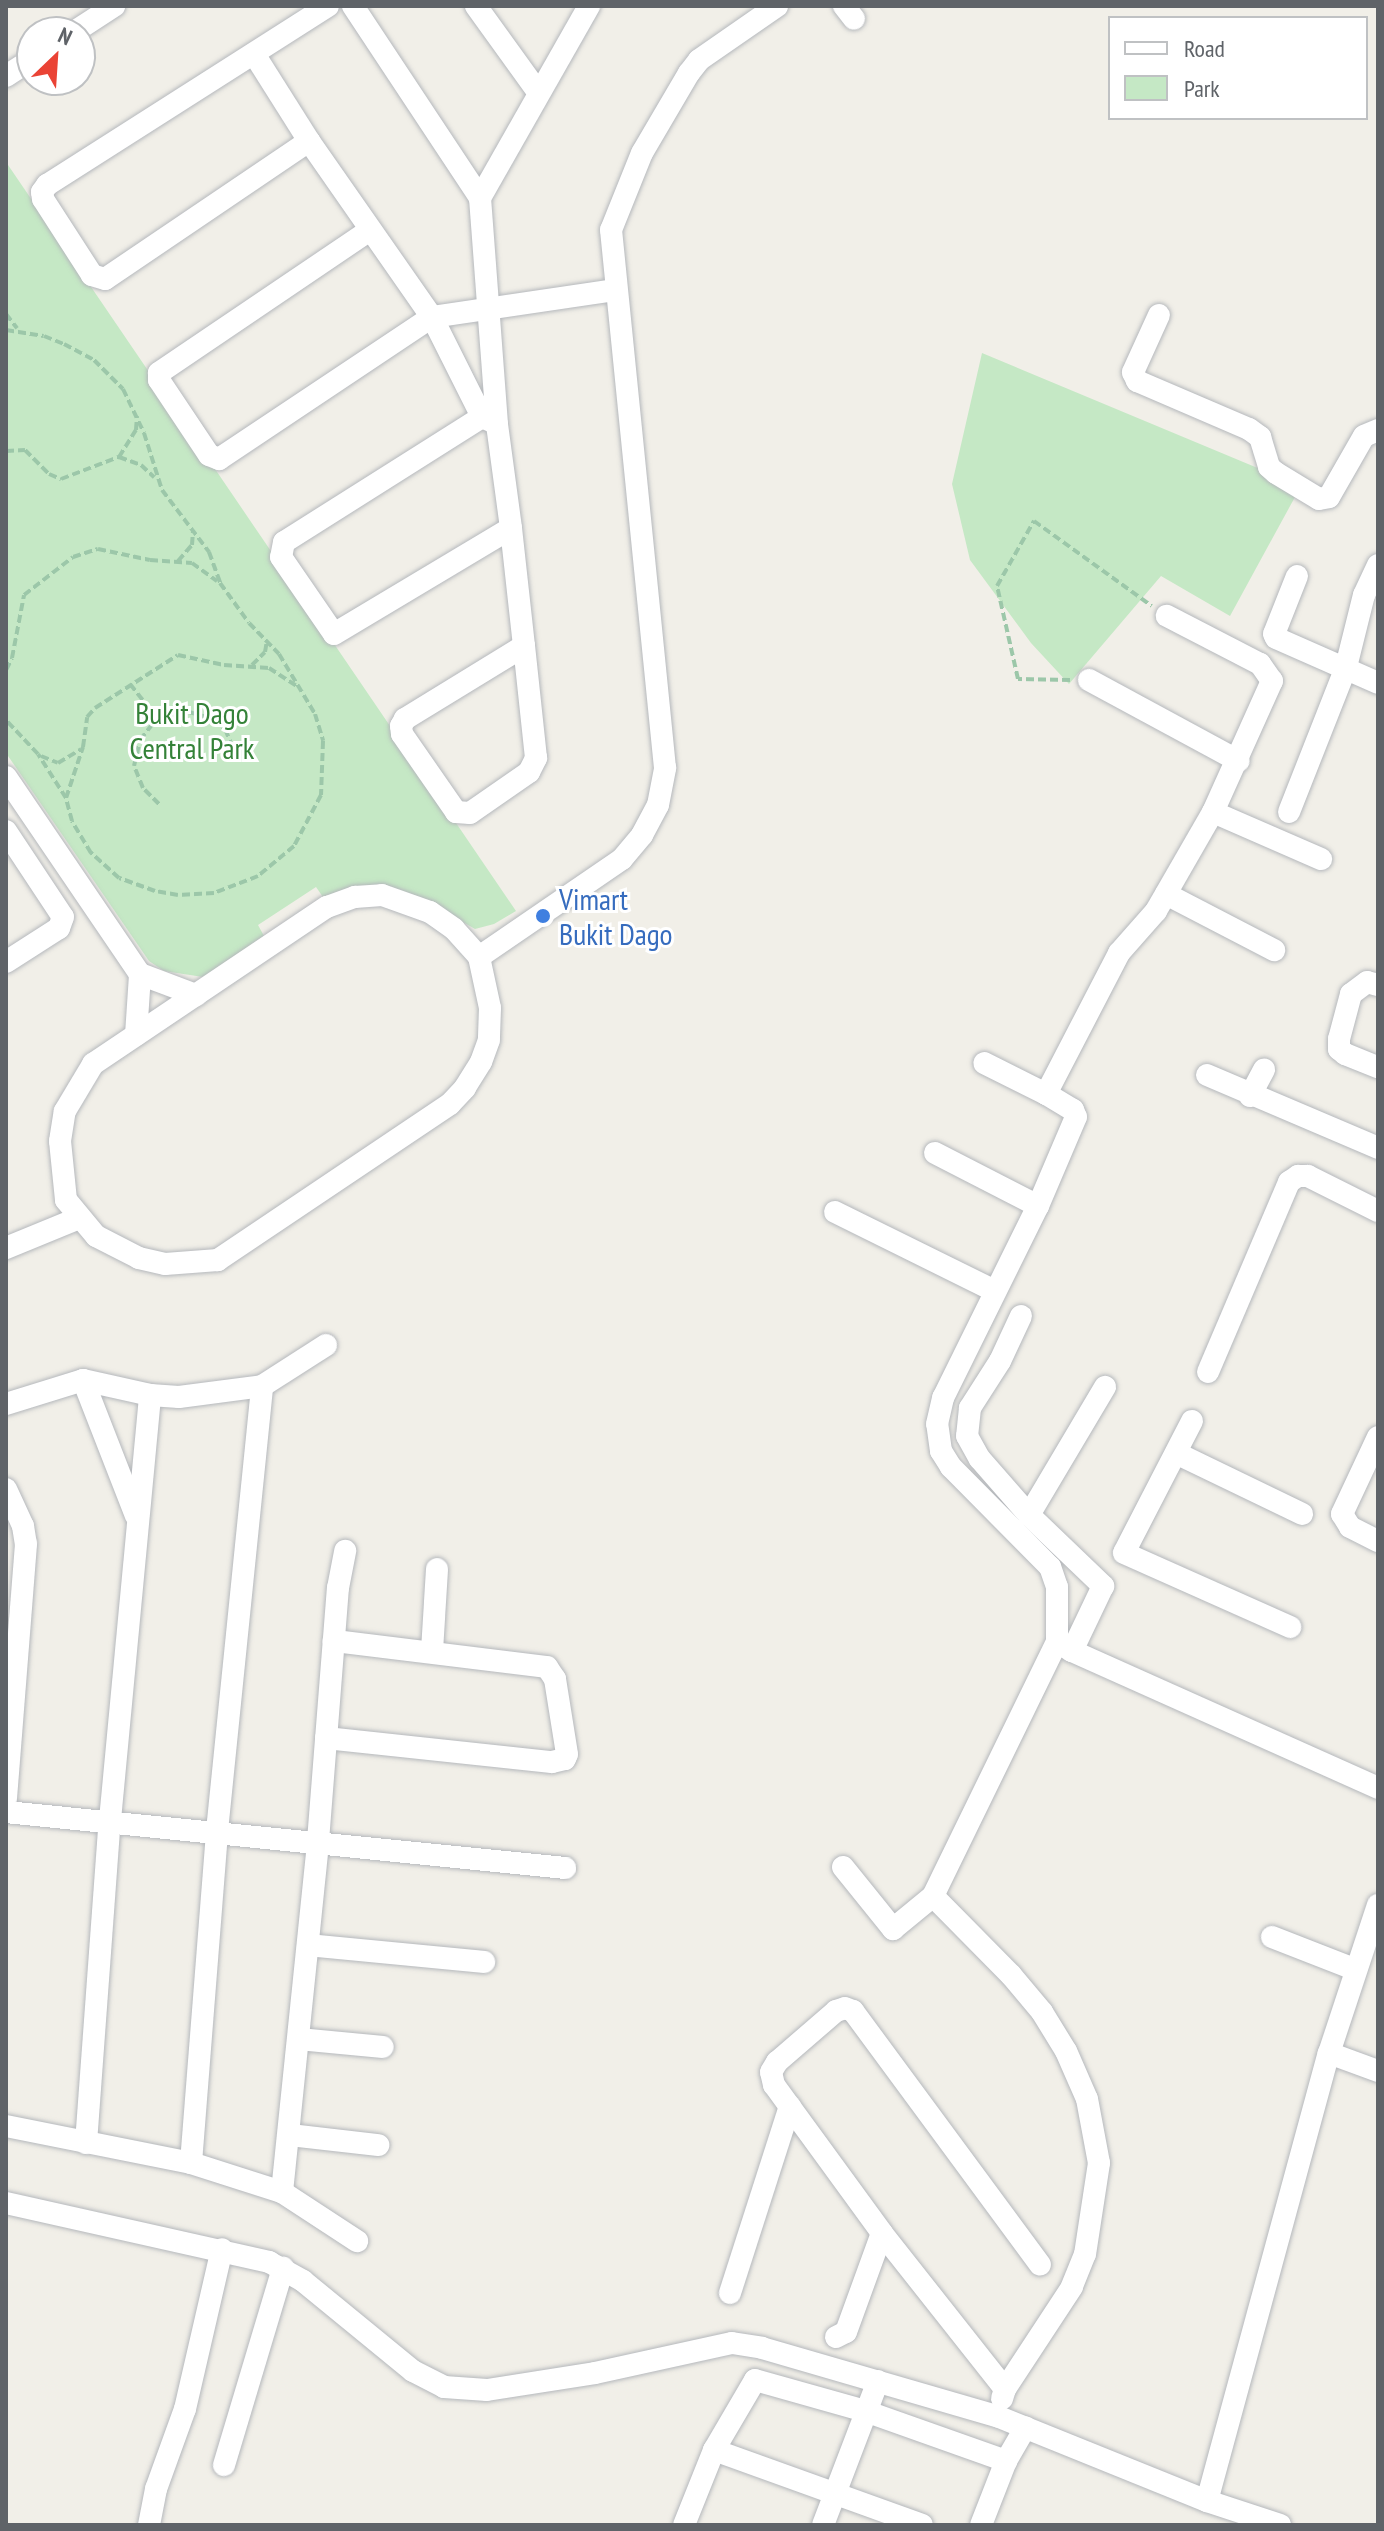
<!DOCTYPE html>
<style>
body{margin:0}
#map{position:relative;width:1384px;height:2531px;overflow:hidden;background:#f1efe8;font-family:"PT Sans Narrow",sans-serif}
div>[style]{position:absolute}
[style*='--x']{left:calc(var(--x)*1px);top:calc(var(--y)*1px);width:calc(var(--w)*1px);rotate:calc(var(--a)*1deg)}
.green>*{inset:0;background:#c5e8c5}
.path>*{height:4px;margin-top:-2px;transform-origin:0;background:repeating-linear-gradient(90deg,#9cc7a9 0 8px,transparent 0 12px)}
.roads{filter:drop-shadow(0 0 2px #b5b8bc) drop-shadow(0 0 2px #b5b8bc)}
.street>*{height:22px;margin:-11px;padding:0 11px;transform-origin:11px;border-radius:11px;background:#fff}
.dots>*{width:22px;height:22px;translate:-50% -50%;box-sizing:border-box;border:4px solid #fff;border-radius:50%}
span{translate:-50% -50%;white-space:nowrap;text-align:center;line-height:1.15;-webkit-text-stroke:6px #fff;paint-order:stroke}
.park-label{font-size:30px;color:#348238}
.shop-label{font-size:30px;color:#366cbe}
.left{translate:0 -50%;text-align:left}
.frame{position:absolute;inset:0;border:8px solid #5f6368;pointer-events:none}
.legend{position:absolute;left:1108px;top:16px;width:260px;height:104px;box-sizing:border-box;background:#fff;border:2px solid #bfc1c3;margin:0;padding:10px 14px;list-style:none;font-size:24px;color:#5f6368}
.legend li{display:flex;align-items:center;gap:16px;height:40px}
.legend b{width:40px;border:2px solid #bfc1c3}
.north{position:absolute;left:16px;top:16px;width:80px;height:80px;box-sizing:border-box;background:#fff;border:2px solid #bfc1c3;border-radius:50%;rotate:25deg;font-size:22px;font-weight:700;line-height:32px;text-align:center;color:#5f6368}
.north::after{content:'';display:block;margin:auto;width:28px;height:36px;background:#ea4335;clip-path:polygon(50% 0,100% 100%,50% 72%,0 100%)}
</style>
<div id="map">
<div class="green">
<i style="clip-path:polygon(6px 162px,516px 911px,494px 924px,475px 929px,435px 906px,325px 900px,316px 887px,258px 925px,264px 936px,203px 977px,164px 971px,149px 961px,6px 753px)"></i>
<i style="clip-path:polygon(982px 353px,1301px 486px,1230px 616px,1161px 576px,1069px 684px,1031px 643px,970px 560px,952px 484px)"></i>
</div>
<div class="path">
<i style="--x:6;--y:314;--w:18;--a:52"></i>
<i style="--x:6;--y:330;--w:38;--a:9"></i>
<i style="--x:44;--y:336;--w:22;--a:22"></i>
<i style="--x:64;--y:344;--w:34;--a:28"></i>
<i style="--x:94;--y:360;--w:41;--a:45"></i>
<i style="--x:123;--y:389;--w:49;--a:64.5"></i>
<i style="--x:144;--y:433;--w:60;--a:72.5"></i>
<i style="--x:162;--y:490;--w:78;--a:52.8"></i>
<i style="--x:209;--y:552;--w:33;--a:70"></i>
<i style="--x:220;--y:583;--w:49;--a:54.1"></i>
<i style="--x:249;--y:623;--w:43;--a:45.9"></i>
<i style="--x:279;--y:654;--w:70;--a:59"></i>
<i style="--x:315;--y:714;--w:28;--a:73"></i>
<i style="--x:323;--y:741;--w:54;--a:92.1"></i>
<i style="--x:321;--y:795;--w:58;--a:117.9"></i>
<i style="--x:294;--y:846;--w:47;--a:140.2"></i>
<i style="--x:258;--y:876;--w:47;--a:158.9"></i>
<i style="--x:214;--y:893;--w:36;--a:177"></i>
<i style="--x:178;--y:895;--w:23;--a:-170"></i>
<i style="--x:155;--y:891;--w:38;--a:-160"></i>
<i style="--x:119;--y:878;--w:38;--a:-138"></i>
<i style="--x:91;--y:853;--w:37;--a:-121"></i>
<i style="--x:72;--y:821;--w:24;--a:-105"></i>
<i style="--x:66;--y:798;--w:52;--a:-122.5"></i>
<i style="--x:38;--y:754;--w:47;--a:-133.3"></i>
<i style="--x:6;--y:451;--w:19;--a:-3"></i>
<i style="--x:25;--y:450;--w:34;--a:45"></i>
<i style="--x:49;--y:474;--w:13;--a:23"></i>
<i style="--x:61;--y:479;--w:62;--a:-20.8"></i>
<i style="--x:119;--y:457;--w:23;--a:20"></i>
<i style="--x:141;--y:465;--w:18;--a:43"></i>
<i style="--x:119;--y:457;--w:32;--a:-58"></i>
<i style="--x:136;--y:430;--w:14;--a:-86"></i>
<i style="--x:178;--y:561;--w:21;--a:-49"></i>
<i style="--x:192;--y:545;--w:15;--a:-86"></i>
<i style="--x:252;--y:665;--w:18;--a:-45"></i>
<i style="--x:265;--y:652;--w:11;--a:-80"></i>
<i style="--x:6;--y:670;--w:13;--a:-63"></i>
<i style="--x:12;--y:658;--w:64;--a:-79.2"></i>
<i style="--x:24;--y:595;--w:62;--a:-37.8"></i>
<i style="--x:73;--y:557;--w:26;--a:-18"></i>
<i style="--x:98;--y:549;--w:53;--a:11.9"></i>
<i style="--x:150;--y:560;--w:42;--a:4.1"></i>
<i style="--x:192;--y:563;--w:31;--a:36"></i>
<i style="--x:1070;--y:680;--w:52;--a:-178.9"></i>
<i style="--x:1018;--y:679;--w:95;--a:-102.7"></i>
<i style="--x:997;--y:586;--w:75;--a:-60.4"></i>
<i style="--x:1034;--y:521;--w:145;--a:35.8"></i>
<i style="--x:130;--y:684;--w:43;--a:51.5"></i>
<i style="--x:41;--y:756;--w:18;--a:22"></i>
<i style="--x:58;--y:763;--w:27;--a:-31"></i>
<i style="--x:66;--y:798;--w:54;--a:-71.6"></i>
<i style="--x:83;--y:747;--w:30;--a:-82"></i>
<i style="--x:87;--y:717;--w:12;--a:-48"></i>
<i style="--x:95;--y:708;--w:98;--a:-32.6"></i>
<i style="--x:178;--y:655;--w:47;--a:12.3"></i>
<i style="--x:224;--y:665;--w:45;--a:3.8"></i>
<i style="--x:269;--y:668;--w:35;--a:33"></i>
<i style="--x:159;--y:804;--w:23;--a:-135"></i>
<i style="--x:143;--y:788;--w:24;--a:-112"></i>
<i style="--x:134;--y:766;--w:27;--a:-77"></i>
<i style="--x:140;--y:740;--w:28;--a:-52"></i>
<i style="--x:157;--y:718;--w:33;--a:-11"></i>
<i style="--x:189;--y:712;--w:25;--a:16"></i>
<i style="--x:213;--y:719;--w:16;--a:40"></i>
<i style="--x:225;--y:729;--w:26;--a:67"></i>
</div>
<div class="roads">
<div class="street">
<i style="--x:353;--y:6;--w:230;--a:56.5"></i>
<i style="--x:476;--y:6;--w:106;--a:54.2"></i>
<i style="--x:844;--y:6;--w:16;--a:52"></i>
<i style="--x:74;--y:32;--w:48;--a:-33"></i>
<i style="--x:254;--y:54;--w:103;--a:57.7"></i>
<i style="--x:309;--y:141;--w:215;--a:55.1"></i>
<i style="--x:432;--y:317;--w:112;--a:63.4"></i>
<i style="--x:482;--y:417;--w:12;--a:24"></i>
<i style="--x:6;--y:76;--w:31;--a:-33"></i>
<i style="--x:309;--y:141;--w:246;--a:145.9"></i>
<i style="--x:105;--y:279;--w:14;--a:-163"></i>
<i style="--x:92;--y:275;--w:90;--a:-122.8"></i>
<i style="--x:43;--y:199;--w:7;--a:-98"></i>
<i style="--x:42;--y:192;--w:9;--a:-54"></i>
<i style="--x:47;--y:185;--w:333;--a:-32.5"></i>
<i style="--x:370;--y:230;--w:255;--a:145.9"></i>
<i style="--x:159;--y:373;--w:7;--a:90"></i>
<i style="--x:159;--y:380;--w:90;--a:56.3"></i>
<i style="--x:209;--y:455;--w:11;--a:22"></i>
<i style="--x:219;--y:459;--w:256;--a:-33.7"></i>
<i style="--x:432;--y:317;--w:185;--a:-8.4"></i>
<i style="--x:1159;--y:315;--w:63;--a:114.5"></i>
<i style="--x:1133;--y:372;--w:10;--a:66"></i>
<i style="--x:1137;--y:381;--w:122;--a:23.2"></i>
<i style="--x:1249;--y:429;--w:14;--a:36"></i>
<i style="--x:1260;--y:437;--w:31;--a:73"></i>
<i style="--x:1269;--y:467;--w:9;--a:41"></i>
<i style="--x:1276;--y:473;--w:50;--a:31.2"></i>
<i style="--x:1319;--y:499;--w:10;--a:-11"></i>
<i style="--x:1329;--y:497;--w:70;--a:-60.2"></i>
<i style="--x:1364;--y:436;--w:15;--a:-23"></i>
<i style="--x:482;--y:417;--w:234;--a:147.7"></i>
<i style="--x:284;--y:542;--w:15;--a:101"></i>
<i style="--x:281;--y:557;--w:93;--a:55.5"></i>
<i style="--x:334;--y:634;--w:206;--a:-30.9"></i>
<i style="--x:1297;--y:576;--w:62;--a:111.6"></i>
<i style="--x:1274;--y:634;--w:4;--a:63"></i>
<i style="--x:1276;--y:638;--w:111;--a:23.8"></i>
<i style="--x:524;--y:646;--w:140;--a:148.5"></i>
<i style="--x:405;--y:719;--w:8;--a:120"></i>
<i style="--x:401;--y:726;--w:8;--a:83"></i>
<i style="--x:402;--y:734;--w:95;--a:55.3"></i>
<i style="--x:456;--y:812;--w:14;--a:4"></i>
<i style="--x:470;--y:813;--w:72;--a:-34.8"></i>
<i style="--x:529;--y:772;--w:16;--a:-63"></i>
<i style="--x:536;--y:758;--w:113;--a:-96.1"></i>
<i style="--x:524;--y:646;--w:119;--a:-96.3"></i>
<i style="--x:511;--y:528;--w:105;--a:-97.7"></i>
<i style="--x:497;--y:424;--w:227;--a:-94.3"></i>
<i style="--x:480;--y:198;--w:221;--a:-60.4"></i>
<i style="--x:1089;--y:680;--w:170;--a:28.4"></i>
<i style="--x:6;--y:777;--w:238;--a:55.8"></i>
<i style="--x:140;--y:974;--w:60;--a:20.6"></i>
<i style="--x:1213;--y:812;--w:118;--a:23.5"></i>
<i style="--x:1289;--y:812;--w:156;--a:-68.5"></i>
<i style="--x:1346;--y:667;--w:74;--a:-76"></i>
<i style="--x:1364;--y:595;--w:33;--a:-65"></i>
<i style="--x:6;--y:831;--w:103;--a:56.5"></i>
<i style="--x:63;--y:917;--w:12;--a:110"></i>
<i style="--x:59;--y:928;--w:63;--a:147.3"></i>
<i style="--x:1166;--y:894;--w:122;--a:27.4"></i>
<i style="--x:382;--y:895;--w:51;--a:19.5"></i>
<i style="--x:430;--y:912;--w:29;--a:35"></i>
<i style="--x:454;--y:929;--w:38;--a:48"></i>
<i style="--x:479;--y:957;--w:52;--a:77.8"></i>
<i style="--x:490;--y:1008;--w:32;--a:92"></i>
<i style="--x:489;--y:1040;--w:23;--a:110"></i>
<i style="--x:481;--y:1062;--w:31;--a:122"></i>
<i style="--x:465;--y:1088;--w:22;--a:133"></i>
<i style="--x:450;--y:1104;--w:280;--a:146.1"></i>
<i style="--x:218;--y:1260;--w:53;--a:175.7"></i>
<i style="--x:165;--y:1264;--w:27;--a:-167"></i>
<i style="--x:139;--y:1258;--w:48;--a:-152.9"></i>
<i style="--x:96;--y:1236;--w:47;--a:-129.8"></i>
<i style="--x:66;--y:1200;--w:59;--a:-95.8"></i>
<i style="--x:60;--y:1141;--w:30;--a:-81"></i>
<i style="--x:65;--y:1111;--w:55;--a:-59.2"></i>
<i style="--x:93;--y:1064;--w:282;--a:-33.9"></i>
<i style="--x:327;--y:907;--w:30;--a:-20"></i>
<i style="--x:355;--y:897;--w:27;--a:-4"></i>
<i style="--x:479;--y:957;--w:173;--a:-34.4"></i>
<i style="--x:622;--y:859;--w:31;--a:-50"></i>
<i style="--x:642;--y:835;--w:34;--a:-62"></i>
<i style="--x:658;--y:805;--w:38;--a:-79"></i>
<i style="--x:665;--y:768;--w:541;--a:-95.73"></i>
<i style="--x:611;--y:230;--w:83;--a:-68.1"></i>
<i style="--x:642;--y:153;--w:93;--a:-59.6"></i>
<i style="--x:689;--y:73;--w:16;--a:-52"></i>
<i style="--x:699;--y:60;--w:95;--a:-34.7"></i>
<i style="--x:1378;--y:985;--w:11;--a:-165"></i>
<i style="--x:1367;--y:982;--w:20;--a:143"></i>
<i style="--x:1351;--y:994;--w:47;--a:104.9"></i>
<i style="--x:1339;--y:1039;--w:10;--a:90"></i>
<i style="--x:1339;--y:1049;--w:8;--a:40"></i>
<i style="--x:1345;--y:1054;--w:35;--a:22"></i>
<i style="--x:136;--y:1035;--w:61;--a:-86.2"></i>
<i style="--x:1207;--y:1075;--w:186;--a:23.1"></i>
<i style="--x:1046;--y:1094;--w:159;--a:-62.6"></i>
<i style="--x:1119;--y:953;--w:56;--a:-48.6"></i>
<i style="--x:1156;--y:911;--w:114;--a:-60.1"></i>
<i style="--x:1213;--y:812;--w:144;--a:-65.8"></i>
<i style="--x:1272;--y:681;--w:21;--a:-125"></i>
<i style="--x:1260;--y:664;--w:105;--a:-152.7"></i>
<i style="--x:1250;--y:1096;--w:30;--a:-62"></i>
<i style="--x:935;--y:1153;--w:116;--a:27.2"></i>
<i style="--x:835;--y:1212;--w:178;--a:26.3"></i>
<i style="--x:6;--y:1248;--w:79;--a:-22.3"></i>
<i style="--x:1021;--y:1316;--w:50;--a:115"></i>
<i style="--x:1000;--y:1361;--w:56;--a:122.6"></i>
<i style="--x:970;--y:1408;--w:28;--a:96"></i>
<i style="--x:967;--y:1436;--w:26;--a:61"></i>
<i style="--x:980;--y:1459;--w:74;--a:48.8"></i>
<i style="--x:1029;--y:1515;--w:103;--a:43.8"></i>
<i style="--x:1103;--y:1586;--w:72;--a:115.5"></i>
<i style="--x:1072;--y:1651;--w:17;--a:-149"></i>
<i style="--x:1208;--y:1372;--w:207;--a:-66.9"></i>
<i style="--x:1289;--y:1182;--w:11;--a:-34"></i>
<i style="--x:1298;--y:1176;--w:10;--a:0"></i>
<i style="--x:1308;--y:1176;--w:78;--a:26.6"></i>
<i style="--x:83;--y:1380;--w:146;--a:68.7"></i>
<i style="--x:6;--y:1404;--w:81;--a:-17.3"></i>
<i style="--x:83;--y:1380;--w:69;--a:12.6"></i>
<i style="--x:150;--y:1395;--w:29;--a:4"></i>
<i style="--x:179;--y:1397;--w:84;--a:-7.5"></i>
<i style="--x:262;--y:1386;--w:76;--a:-32.6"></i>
<i style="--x:1192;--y:1421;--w:148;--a:117.3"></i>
<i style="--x:1124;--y:1553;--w:182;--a:24"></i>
<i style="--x:1378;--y:1437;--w:85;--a:115.1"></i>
<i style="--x:1342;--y:1514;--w:15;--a:58"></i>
<i style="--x:1350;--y:1527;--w:31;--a:27"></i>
<i style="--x:1176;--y:1453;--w:140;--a:25.8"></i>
<i style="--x:6;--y:1489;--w:41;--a:65.3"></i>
<i style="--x:23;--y:1526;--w:18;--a:81"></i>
<i style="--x:26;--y:1544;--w:255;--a:94.5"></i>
<i style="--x:1029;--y:1515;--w:149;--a:-59.3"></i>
<i style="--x:432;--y:1651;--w:82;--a:-86.5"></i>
<i style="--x:1072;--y:1651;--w:335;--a:24.1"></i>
<i style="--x:326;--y:1738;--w:227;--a:6.1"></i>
<i style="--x:552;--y:1762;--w:13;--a:-13"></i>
<i style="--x:565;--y:1759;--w:5;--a:-68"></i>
<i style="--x:567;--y:1754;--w:76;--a:-99.1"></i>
<i style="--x:555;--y:1679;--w:14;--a:-124"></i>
<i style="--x:547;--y:1667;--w:215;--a:-173"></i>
<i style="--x:6;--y:1812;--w:562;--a:5.72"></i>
<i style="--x:843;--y:1867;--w:80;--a:51.1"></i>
<i style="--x:893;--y:1929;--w:52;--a:-39.5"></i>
<i style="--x:933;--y:1896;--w:283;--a:-64"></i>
<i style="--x:1057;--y:1642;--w:55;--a:-90"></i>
<i style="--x:1057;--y:1587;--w:21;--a:-109"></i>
<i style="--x:1050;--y:1567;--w:141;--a:-134.7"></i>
<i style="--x:951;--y:1467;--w:19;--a:-122"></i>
<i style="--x:941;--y:1451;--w:27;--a:-98"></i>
<i style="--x:937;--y:1424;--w:27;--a:-77"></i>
<i style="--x:943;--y:1398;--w:214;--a:-63.7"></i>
<i style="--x:1038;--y:1206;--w:97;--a:-66.9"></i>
<i style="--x:1076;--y:1117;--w:8;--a:-113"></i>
<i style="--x:1073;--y:1110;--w:31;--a:-149"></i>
<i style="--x:1046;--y:1094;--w:69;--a:-153.4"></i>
<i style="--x:933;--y:1896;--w:111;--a:45.4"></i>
<i style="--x:1011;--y:1975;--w:48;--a:50"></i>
<i style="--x:1042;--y:2012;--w:46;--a:58.4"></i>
<i style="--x:1066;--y:2051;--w:52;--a:66.4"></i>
<i style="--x:1087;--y:2099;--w:65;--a:79.4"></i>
<i style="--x:1099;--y:2163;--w:92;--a:98.7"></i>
<i style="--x:1085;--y:2254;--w:35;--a:112"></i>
<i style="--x:1072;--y:2287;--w:122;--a:123.3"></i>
<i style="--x:1005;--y:2389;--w:10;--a:107"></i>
<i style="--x:1272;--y:1937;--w:88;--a:21.3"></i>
<i style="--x:308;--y:1945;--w:177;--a:5.5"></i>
<i style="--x:299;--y:2039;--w:84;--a:5.4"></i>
<i style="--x:1329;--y:2053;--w:52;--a:20.2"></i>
<i style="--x:6;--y:2126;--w:189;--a:11.3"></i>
<i style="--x:191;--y:2163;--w:96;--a:17.7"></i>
<i style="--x:282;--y:2192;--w:90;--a:33.2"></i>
<i style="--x:290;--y:2135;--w:89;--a:6.5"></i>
<i style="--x:86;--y:2143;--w:324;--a:-85.8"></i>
<i style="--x:110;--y:1820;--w:427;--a:-84.6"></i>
<i style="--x:191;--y:2163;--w:333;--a:-85.5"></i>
<i style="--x:217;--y:1831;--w:447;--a:-84.2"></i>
<i style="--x:282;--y:2192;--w:353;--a:-84.1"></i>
<i style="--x:318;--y:1841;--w:254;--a:-85.5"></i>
<i style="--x:338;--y:1588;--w:38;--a:-79"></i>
<i style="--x:6;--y:2203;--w:270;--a:12.6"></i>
<i style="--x:269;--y:2262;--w:39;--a:29"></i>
<i style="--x:303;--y:2281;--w:142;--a:39.3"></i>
<i style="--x:413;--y:2371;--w:35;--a:27"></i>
<i style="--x:444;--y:2387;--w:43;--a:4"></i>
<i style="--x:487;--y:2390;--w:109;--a:-8.9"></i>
<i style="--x:595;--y:2373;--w:140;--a:-12.4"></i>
<i style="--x:732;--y:2343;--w:30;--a:9"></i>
<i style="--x:762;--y:2348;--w:247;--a:16.2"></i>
<i style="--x:999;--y:2417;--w:224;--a:22"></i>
<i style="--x:1207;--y:2501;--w:77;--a:18.2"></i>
<i style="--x:730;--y:2293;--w:196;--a:-72.2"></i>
<i style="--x:836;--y:2337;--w:11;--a:-27"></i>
<i style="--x:846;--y:2332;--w:105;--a:-70"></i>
<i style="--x:1005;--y:2389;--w:199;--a:-128.3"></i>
<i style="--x:882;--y:2233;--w:183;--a:-126.1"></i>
<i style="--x:774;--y:2085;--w:13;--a:-103"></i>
<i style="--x:771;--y:2072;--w:12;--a:-59"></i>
<i style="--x:777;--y:2062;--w:78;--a:-40.8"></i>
<i style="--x:836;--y:2011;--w:9;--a:-18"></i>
<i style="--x:845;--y:2008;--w:9;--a:21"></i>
<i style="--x:853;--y:2011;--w:315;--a:53.6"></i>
<i style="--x:714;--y:2450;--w:221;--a:19.8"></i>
<i style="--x:224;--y:2465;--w:206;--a:-73.3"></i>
<i style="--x:1207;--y:2501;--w:464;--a:-74.8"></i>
<i style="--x:1329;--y:2053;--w:156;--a:-71.7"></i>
<i style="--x:149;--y:2525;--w:37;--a:-79"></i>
<i style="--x:156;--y:2489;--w:85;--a:-70.1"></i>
<i style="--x:185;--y:2409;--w:164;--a:-77"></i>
<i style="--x:684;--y:2525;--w:81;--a:-68.2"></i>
<i style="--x:714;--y:2450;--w:81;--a:-59.6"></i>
<i style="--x:755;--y:2380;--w:114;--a:15.7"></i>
<i style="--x:865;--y:2411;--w:150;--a:19.5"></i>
<i style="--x:823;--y:2525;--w:154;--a:-69.1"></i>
<i style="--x:981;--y:2525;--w:69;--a:-68.7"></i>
<i style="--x:1006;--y:2461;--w:39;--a:-60"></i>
</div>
</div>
<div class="dots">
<i style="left:543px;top:916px;background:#3f7fe0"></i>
</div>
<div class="park-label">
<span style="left:192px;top:730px">Bukit Dago<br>Central Park</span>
</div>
<div class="shop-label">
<span class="left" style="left:559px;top:916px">Vimart<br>Bukit Dago</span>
</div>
<div class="frame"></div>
<ul class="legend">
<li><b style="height:10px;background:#fff"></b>Road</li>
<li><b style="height:22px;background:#c5e8c5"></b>Park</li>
</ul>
<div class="north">N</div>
</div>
